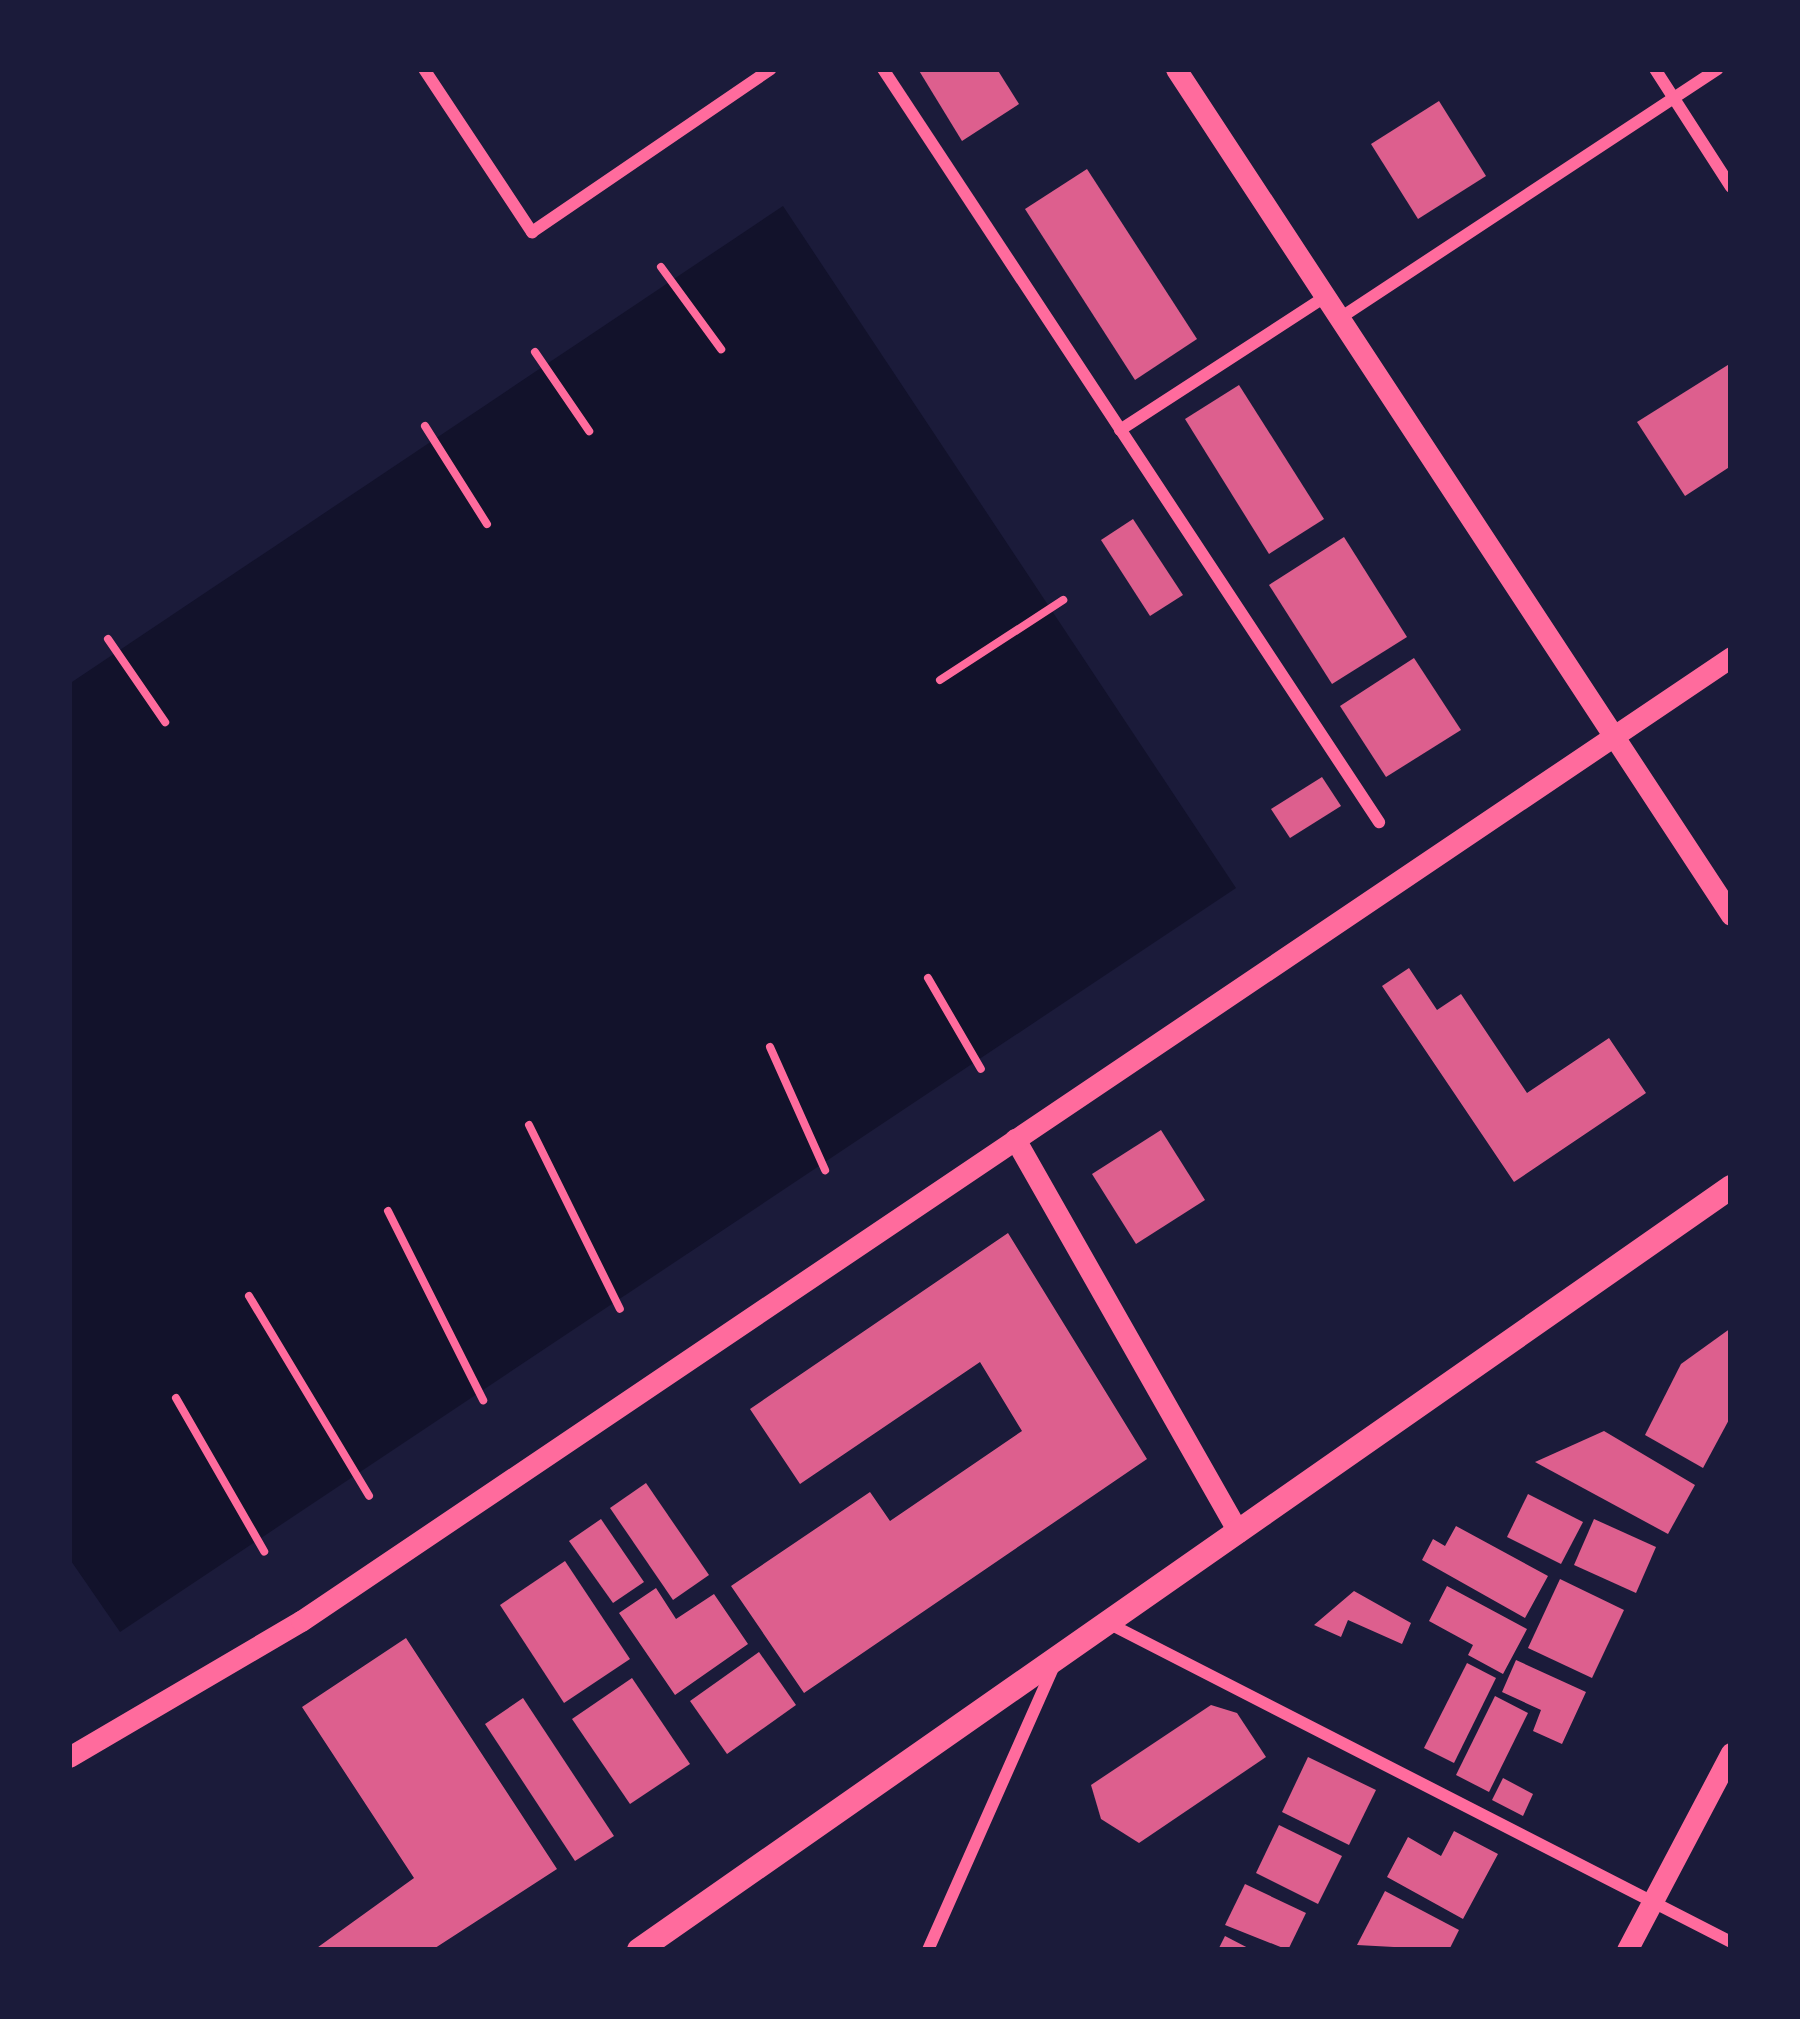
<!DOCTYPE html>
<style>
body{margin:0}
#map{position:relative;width:1800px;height:2019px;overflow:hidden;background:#1b1b3a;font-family:"Work Sans",sans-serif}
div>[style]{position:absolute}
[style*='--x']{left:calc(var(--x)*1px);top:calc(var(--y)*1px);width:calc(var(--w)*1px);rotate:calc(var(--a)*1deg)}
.water>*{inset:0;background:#12122b}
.building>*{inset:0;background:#dd5f8e}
.path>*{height:8px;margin:-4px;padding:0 4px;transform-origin:4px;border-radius:4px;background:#ff6b9d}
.minor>*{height:12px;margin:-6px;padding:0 6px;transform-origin:6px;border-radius:6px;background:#ff6b9d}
.tertiary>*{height:21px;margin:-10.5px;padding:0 10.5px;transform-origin:10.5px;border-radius:10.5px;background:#ff6b9d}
.secondary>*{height:24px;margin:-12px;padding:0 12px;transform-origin:12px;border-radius:12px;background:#ff6b9d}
span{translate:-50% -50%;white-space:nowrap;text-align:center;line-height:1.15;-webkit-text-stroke:12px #1b1b3a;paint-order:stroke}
.frame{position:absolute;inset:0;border:72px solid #1b1b3a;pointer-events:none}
</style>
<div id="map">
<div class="water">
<i style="clip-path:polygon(783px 206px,1236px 888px,120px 1632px,69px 1558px,69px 684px)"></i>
</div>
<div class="building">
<i style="clip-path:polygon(918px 69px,997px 69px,1019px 104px,962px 141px)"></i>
<i style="clip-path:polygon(1439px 101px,1486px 176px,1418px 219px,1371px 144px)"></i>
<i style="clip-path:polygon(1087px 169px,1197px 339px,1135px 380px,1025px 209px)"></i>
<i style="clip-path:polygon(1731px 363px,1731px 466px,1685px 496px,1637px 422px)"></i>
<i style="clip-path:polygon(1239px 385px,1324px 519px,1269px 554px,1185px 419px)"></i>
<i style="clip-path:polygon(1133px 519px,1183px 595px,1150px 616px,1101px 540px)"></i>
<i style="clip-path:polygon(1344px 537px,1407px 637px,1332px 684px,1269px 585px)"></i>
<i style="clip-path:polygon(1414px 658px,1461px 730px,1386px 777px,1340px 706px)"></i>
<i style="clip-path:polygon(1322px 777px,1341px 806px,1290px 838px,1271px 809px)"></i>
<i style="clip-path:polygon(1409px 968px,1437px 1010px,1461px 994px,1527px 1093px,1609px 1038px,1646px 1093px,1514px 1182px,1382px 986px)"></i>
<i style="clip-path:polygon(1161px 1130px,1205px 1200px,1136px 1244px,1092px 1174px)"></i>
<i style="clip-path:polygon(1008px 1233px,1147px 1459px,804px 1693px,731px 1586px,870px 1492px,890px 1521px,1022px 1431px,980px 1362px,800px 1484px,750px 1409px)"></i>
<i style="clip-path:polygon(1731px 1328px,1731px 1416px,1703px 1468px,1645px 1435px,1681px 1364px)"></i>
<i style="clip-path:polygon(1604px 1431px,1695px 1485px,1668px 1534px,1535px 1462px)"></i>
<i style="clip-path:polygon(646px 1483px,709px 1575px,673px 1600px,610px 1508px)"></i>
<i style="clip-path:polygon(1528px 1494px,1583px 1522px,1561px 1564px,1507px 1537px)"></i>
<i style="clip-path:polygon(601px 1519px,644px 1582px,613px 1603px,569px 1541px)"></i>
<i style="clip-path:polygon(1594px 1519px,1656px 1547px,1636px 1593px,1574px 1565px)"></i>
<i style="clip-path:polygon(1456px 1526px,1548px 1576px,1525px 1618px,1422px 1560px,1433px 1539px,1445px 1546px)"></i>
<i style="clip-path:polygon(565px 1561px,630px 1659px,564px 1703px,500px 1605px)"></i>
<i style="clip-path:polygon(1560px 1579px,1624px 1610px,1592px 1678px,1528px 1648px)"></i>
<i style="clip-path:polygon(1447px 1586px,1527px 1629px,1503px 1674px,1468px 1655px,1473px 1645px,1429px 1621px)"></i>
<i style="clip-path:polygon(656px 1588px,676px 1619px,714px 1594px,748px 1644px,675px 1695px,619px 1613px)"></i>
<i style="clip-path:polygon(1354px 1591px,1411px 1623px,1402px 1644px,1348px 1620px,1341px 1637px,1314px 1625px)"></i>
<i style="clip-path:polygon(406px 1638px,557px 1869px,432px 1950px,314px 1950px,414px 1878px,302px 1707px)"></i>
<i style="clip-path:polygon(759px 1652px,796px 1705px,727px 1754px,690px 1701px)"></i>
<i style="clip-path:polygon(1516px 1660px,1586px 1692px,1562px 1744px,1533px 1731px,1541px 1710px,1502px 1692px)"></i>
<i style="clip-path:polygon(1467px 1663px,1496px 1678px,1454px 1763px,1424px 1748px)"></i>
<i style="clip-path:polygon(632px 1678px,690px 1764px,630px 1804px,572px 1719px)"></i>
<i style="clip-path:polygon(1495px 1696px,1528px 1713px,1489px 1792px,1456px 1775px)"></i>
<i style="clip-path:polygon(523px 1698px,614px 1836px,575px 1861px,485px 1724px)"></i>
<i style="clip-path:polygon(1211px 1705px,1237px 1713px,1266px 1757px,1139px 1843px,1101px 1819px,1091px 1785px)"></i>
<i style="clip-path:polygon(1308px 1757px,1376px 1790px,1349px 1845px,1282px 1812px)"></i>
<i style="clip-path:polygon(1503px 1778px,1533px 1794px,1523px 1816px,1492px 1800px)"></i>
<i style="clip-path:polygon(1279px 1825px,1342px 1856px,1318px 1904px,1256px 1873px)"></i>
<i style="clip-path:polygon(1454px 1831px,1498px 1854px,1463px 1919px,1387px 1877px,1408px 1837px,1441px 1856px)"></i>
<i style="clip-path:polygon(1245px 1884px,1306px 1913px,1288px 1950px,1225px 1925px)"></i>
<i style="clip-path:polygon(1385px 1891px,1459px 1930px,1449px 1950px,1357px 1945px)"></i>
<i style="clip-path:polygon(1225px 1936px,1252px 1950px,1218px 1950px)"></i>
</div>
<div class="path">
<i style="--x:661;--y:267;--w:102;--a:53.8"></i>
<i style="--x:535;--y:352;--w:96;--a:55.6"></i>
<i style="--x:425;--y:426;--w:116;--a:57.7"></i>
<i style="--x:108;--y:639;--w:101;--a:55.5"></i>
<i style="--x:940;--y:680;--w:147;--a:-33"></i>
<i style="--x:928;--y:978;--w:105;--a:59.8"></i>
<i style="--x:770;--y:1047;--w:135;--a:65.9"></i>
<i style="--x:529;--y:1125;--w:205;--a:63.7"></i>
<i style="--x:388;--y:1211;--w:212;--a:63.3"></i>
<i style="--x:249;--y:1296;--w:233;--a:59"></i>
<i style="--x:176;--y:1398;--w:177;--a:60.1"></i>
</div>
<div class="minor">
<i style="--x:424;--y:69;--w:196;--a:56.5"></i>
<i style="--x:532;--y:232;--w:289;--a:-34.3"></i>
<i style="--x:883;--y:69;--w:902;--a:56.63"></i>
<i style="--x:1655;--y:69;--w:140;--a:57.2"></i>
<i style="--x:1340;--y:318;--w:452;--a:-33.4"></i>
<i style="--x:1120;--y:430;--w:246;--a:-33"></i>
<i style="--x:1108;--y:1623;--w:700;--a:27.11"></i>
<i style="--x:928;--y:1950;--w:312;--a:-66.1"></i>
</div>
<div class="tertiary">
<i style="--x:1176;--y:69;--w:1012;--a:56.73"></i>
<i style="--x:1015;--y:1139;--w:452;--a:60.4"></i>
<i style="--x:69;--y:1757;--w:269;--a:-30.4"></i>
<i style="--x:301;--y:1621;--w:1725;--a:-33.98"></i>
<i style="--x:1627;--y:1950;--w:223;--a:-62.2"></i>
</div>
<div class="secondary">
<i style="--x:639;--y:1950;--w:1332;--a:-34.94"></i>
</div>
<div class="frame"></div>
</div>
